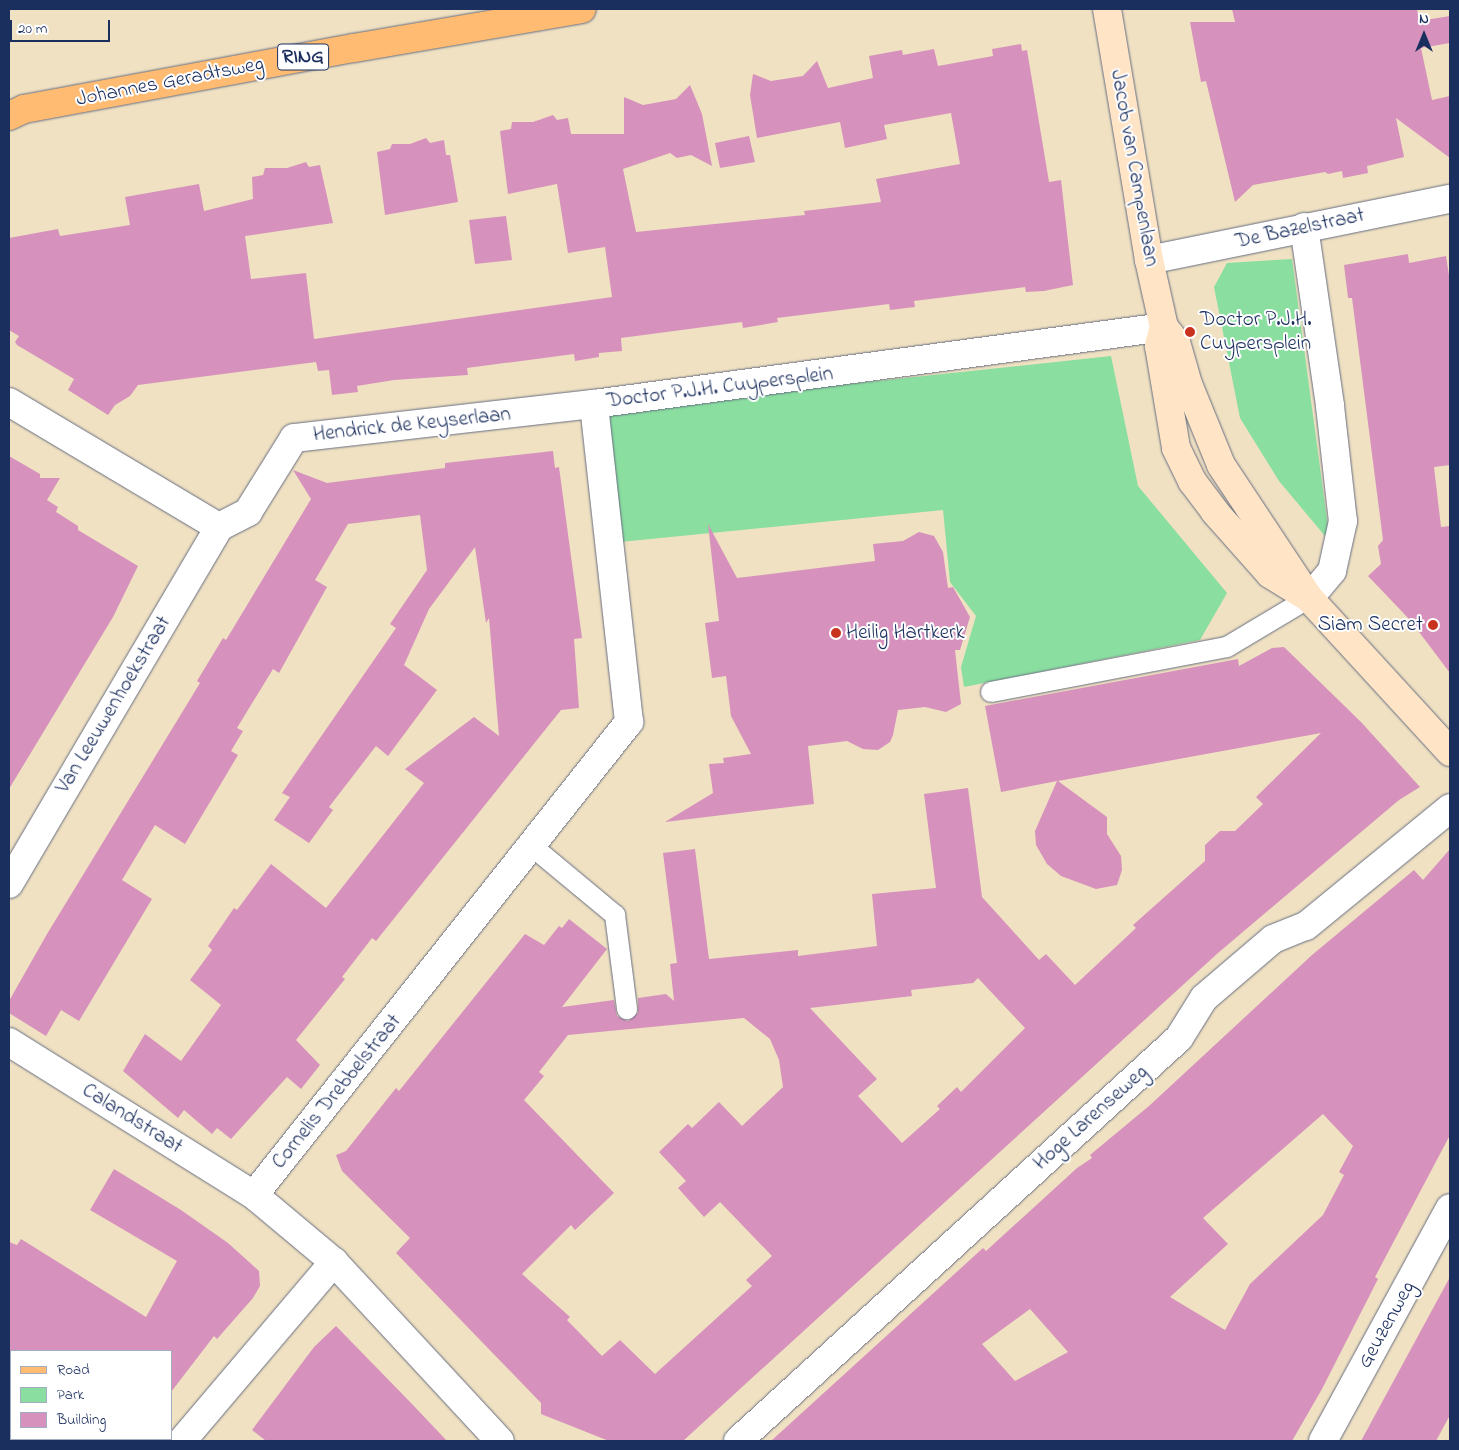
<!DOCTYPE html>
<style>
body{margin:0}
#map{position:relative;width:1459px;height:1450px;overflow:hidden;background:#f0e1c2;font-family:"Indie Flower",sans-serif}
div>[style]{position:absolute}
[style*='--x']{left:calc(var(--x)*1px);top:calc(var(--y)*1px);width:calc(var(--w)*1px);rotate:calc(var(--a)*1deg)}
.green>*{inset:0;background:#8adea0}
.building>*{inset:0;background:#d692bc}
.roads{filter:drop-shadow(0 0 1px #666d81) drop-shadow(0 0 1px #666d81)}
.service>*{height:20px;margin:-10px;padding:0 10px;transform-origin:10px;border-radius:10px;background:#fff}
.minor>*{height:28px;margin:-14px;padding:0 14px;transform-origin:14px;border-radius:14px;background:#fff}
.secondary>*{height:28px;margin:-14px;padding:0 14px;transform-origin:14px;border-radius:14px;background:#ffe4c6}
.primary>*{height:28px;margin:-14px;padding:0 14px;transform-origin:14px;border-radius:14px;background:#ffbb71}
.dots>*{width:14px;height:14px;translate:-50% -50%;box-sizing:border-box;border:2px solid #fff;border-radius:50%}
span{translate:-50% -50%;white-space:nowrap;text-align:center;line-height:1.15;-webkit-text-stroke:4px #fff;paint-order:stroke}
.shield-label span{padding:1px 4px;background:#fff;border:1px solid;border-radius:4px;-webkit-text-stroke-width:0}
.shield-label{font-size:20px;color:#1b2f5e;font-weight:700}
.street-label{font-size:21px;color:#1b2f5e}
.poi-label{font-size:21px;color:#1b2f5e}
.left{translate:0 -50%;text-align:left}
.right{translate:-100% -50%;text-align:right}
.frame{position:absolute;inset:0;border:10px solid #1b2f5e;pointer-events:none}
.legend{position:absolute;left:10px;top:1350px;width:162px;height:90px;box-sizing:border-box;background:#fff;border:1px solid #a4acbf;margin:0;padding:6px 9px;list-style:none;font-size:15px;color:#1b2f5e}
.legend li{display:flex;align-items:center;gap:10px;height:25px}
.legend b{width:25px;border:1px solid #a4acbf}
.north{position:absolute;left:1399px;top:10px;width:50px;height:50px;-webkit-text-stroke:4px #fff;paint-order:stroke;rotate:0deg;font-size:14px;font-weight:700;line-height:20px;text-align:center;color:#1b2f5e}
.north::after{content:'';display:block;margin:auto;width:18px;height:22px;background:#1b2f5e;clip-path:polygon(50% 0,100% 100%,50% 72%,0 100%)}
.scale{position:absolute;left:10px;top:20px;width:100px;height:22px;box-sizing:border-box;border:2px solid #1b2f5e;border-top:0;padding-left:6px;font-size:15px;line-height:18px;white-space:nowrap;color:#1b2f5e;-webkit-text-stroke:4px #fff;paint-order:stroke}
</style>
<div id="map">
<div class="green">
<i style="clip-path:polygon(1292px 259px,1330px 542px,1279px 481px,1240px 418px,1214px 287px,1227px 263px)"></i>
<i style="clip-path:polygon(1111px 356px,1138px 486px,1227px 593px,1200px 640px,964px 687px,961px 667px,976px 616px,950px 582px,943px 510px,620px 542px,606px 410px)"></i>
</div>
<div class="building">
<i style="clip-path:polygon(1232px 9px,1417px 9px,1419px 21px,1450px 16px,1450px 43px,1421px 48px,1432px 100px,1450px 96px,1450px 158px,1396px 118px,1404px 157px,1367px 166px,1368px 173px,1343px 178px,1342px 171px,1328px 174px,1325px 172px,1253px 185px,1235px 202px,1206px 81px,1201px 82px,1190px 22px,1235px 22px)"></i>
<i style="clip-path:polygon(1021px 44px,1022px 51px,1027px 50px,1049px 182px,1061px 180px,1073px 285px,1044px 291px,1026px 292px,1025px 287px,914px 301px,915px 307px,890px 310px,889px 304px,777px 318px,778px 322px,743px 328px,742px 322px,621px 338px,622px 351px,599px 353px,599px 357px,575px 361px,574px 354px,467px 368px,468px 375px,394px 380px,357px 386px,358px 392px,332px 395px,329px 370px,318px 371px,316px 362px,138px 385px,130px 396px,115px 405px,108px 415px,68px 390px,74px 379px,17px 345px,15px 342px,19px 336px,9px 330px,9px 238px,58px 229px,60px 236px,130px 225px,125px 197px,199px 184px,204px 211px,253px 199px,252px 177px,263px 175px,265px 168px,287px 168px,306px 162px,309px 167px,320px 165px,333px 223px,245px 236px,251px 279px,306px 273px,314px 339px,612px 297px,605px 247px,568px 253px,557px 184px,508px 194px,500px 131px,511px 129px,512px 122px,533px 122px,553px 115px,557px 120px,568px 118px,571px 134px,624px 134px,624px 97px,643px 105px,676px 99px,690px 85px,702px 114px,712px 166px,691px 155px,677px 158px,670px 153px,623px 169px,636px 232px,805px 215px,804px 211px,881px 202px,876px 179px,960px 164px,951px 113px,884px 125px,887px 139px,845px 148px,840px 122px,757px 138px,750px 95px,753px 74px,771px 81px,803px 76px,817px 61px,828px 88px,873px 78px,869px 56px,902px 50px,903px 55px,934px 49px,938px 66px,993px 56px,992px 49px)"></i>
<i style="clip-path:polygon(749px 136px,755px 162px,720px 168px,715px 143px)"></i>
<i style="clip-path:polygon(426px 138px,430px 143px,444px 140px,446px 155px,450px 155px,458px 202px,385px 215px,377px 152px,390px 149px,392px 144px,410px 144px)"></i>
<i style="clip-path:polygon(506px 216px,512px 260px,475px 264px,469px 220px)"></i>
<i style="clip-path:polygon(1408px 254px,1409px 263px,1446px 256px,1450px 282px,1450px 465px,1434px 467px,1441px 527px,1450px 526px,1450px 673px,1410px 620px,1368px 576px,1381px 564px,1378px 546px,1383px 540px,1352px 298px,1348px 298px,1344px 265px)"></i>
<i style="clip-path:polygon(553px 451px,555px 468px,559px 467px,582px 638px,574px 639px,579px 708px,561px 710px,376px 941px,372px 938px,342px 977px,345px 979px,296px 1040px,320px 1065px,301px 1089px,287px 1077px,231px 1139px,217px 1128px,212px 1134px,184px 1110px,178px 1118px,123px 1071px,145px 1034px,181px 1061px,221px 1005px,190px 980px,212px 950px,208px 946px,234px 908px,237px 910px,271px 864px,326px 908px,424px 783px,405px 769px,474px 717px,499px 736px,489px 618px,486px 623px,475px 547px,429px 609px,404px 665px,437px 690px,388px 756px,376px 746px,329px 807px,333px 810px,309px 843px,274px 820px,290px 797px,282px 793px,396px 628px,390px 624px,427px 570px,420px 515px,348px 524px,315px 580px,327px 587px,279px 673px,273px 669px,237px 728px,243px 731px,231px 751px,238px 755px,185px 844px,155px 825px,122px 880px,152px 899px,79px 1021px,61px 1010px,46px 1036px,9px 1013px,9px 1001px,47px 934px,200px 683px,197px 681px,223px 638px,226px 640px,311px 499px,293px 470px,327px 483px,445px 468px,445px 463px)"></i>
<i style="clip-path:polygon(9px 456px,40px 474px,40px 478px,60px 478px,47px 500px,58px 507px,56px 512px,78px 526px,78px 530px,138px 566px,113px 617px,9px 789px)"></i>
<i style="clip-path:polygon(708px 524px,737px 578px,875px 561px,873px 544px,903px 541px,919px 532px,934px 536px,943px 552px,948px 588px,953px 587px,970px 617px,960px 650px,955px 650px,961px 704px,946px 712px,925px 707px,898px 710px,893px 735px,890px 742px,878px 750px,863px 749px,847px 741px,808px 746px,814px 804px,665px 822px,713px 793px,709px 764px,724px 763px,723px 758px,751px 754px,731px 716px,726px 676px,712px 678px,705px 623px,719px 621px)"></i>
<i style="clip-path:polygon(evenodd,1284px 647px,1361px 722px,1420px 787px,1399px 800px,1218px 953px,683px 1441px,609px 1441px,541px 1414px,541px 1403px,396px 1253px,410px 1238px,342px 1171px,336px 1155px,346px 1151px,396px 1088px,399px 1091px,525px 934px,544px 945px,559px 926px,562px 928px,569px 919px,607px 949px,562px 1007px,614px 1000px,617px 1016px,628px 1021px,638px 1013px,638px 998px,666px 994px,674px 1001px,670px 964px,677px 963px,663px 853px,695px 849px,709px 959px,798px 950px,798px 956px,877px 946px,872px 894px,936px 888px,924px 794px,968px 788px,982px 897px,1039px 960px,1046px 954px,1075px 985px,1136px 928px,1133px 925px,1205px 861px,1205px 845px,1220px 831px,1235px 831px,1263px 804px,1256px 797px,1321px 733px,1058px 781px,1107px 817px,1107px 834px,1121px 856px,1122px 870px,1117px 885px,1096px 889px,1061px 876px,1047px 864px,1036px 845px,1035px 831px,1057px 781px,1001px 792px,985px 706px,1238px 659px,1239px 666px,1272px 648px,1284px 647px,978px 978px,1025px 1028px,961px 1092px,957px 1087px,937px 1106px,940px 1109px,902px 1143px,858px 1096px,877px 1079px,810px 1008px,912px 996px,911px 990px,973px 983px,978px 978px,1284px 647px,744px 1018px,770px 1039px,779px 1060px,783px 1087px,742px 1126px,719px 1102px,692px 1128px,688px 1124px,659px 1152px,686px 1181px,678px 1188px,704px 1217px,720px 1202px,772px 1256px,746px 1280px,752px 1286px,655px 1374px,620px 1340px,602px 1356px,567px 1320px,570px 1317px,522px 1274px,571px 1225px,575px 1230px,614px 1193px,524px 1100px,544px 1076px,539px 1072px,568px 1035px,744px 1018px)"></i>
<i style="clip-path:polygon(evenodd,1450px 849px,1450px 1135px,1375px 1277px,1378px 1279px,1322px 1389px,1292px 1441px,771px 1441px,983px 1248px,986px 1251px,1077px 1168px,1092px 1158px,1090px 1155px,1149px 1106px,1312px 955px,1414px 870px,1423px 880px,1450px 849px,1323px 1114px,1353px 1146px,1339px 1172px,1344px 1175px,1323px 1215px,1250px 1284px,1225px 1330px,1170px 1297px,1228px 1244px,1203px 1218px,1323px 1114px,1450px 849px,1030px 1309px,1068px 1352px,1015px 1381px,982px 1344px,1030px 1309px)"></i>
<i style="clip-path:polygon(114px 1169px,181px 1210px,228px 1243px,259px 1271px,260px 1286px,253px 1298px,217px 1339px,214px 1336px,171px 1392px,171px 1351px,9px 1351px,9px 1242px,17px 1245px,21px 1239px,146px 1317px,177px 1261px,90px 1210px)"></i>
<i style="clip-path:polygon(1450px 1277px,1450px 1415px,1436px 1441px,1361px 1441px)"></i>
<i style="clip-path:polygon(336px 1326px,412px 1404px,447px 1441px,266px 1441px,252px 1430px,314px 1347px)"></i>
</div>
<div class="roads">
<div class="service">
<i style="--x:991;--y:692;--w:240;--a:-10.8"></i>
<i style="--x:1227;--y:647;--w:96;--a:-30.9"></i>
<i style="--x:533;--y:847;--w:107;--a:39.7"></i>
<i style="--x:615;--y:915;--w:95;--a:82.7"></i>
</div>
<div class="minor">
<i style="--x:1304;--y:227;--w:181;--a:81.7"></i>
<i style="--x:1330;--y:406;--w:116;--a:83.6"></i>
<i style="--x:1343;--y:521;--w:51;--a:102.4"></i>
<i style="--x:1332;--y:571;--w:35;--a:130"></i>
<i style="--x:1149;--y:260;--w:307;--a:-11.5"></i>
<i style="--x:9;--y:402;--w:244;--a:30.8"></i>
<i style="--x:219;--y:527;--w:33;--a:-27"></i>
<i style="--x:248;--y:512;--w:87;--a:-58.1"></i>
<i style="--x:294;--y:438;--w:302;--a:-6.5"></i>
<i style="--x:594;--y:404;--w:575;--a:-7.69"></i>
<i style="--x:9;--y:884;--w:414;--a:-59.5"></i>
<i style="--x:9;--y:1042;--w:289;--a:32"></i>
<i style="--x:334;--y:1262;--w:244;--a:47.2"></i>
<i style="--x:182;--y:1441;--w:235;--a:-49.7"></i>
<i style="--x:334;--y:1262;--w:104;--a:-140.1"></i>
<i style="--x:254;--y:1195;--w:604;--a:-51.59"></i>
<i style="--x:629;--y:722;--w:320;--a:-96.3"></i>
<i style="--x:738;--y:1441;--w:597;--a:-42.42"></i>
<i style="--x:1179;--y:1038;--w:47;--a:-58"></i>
<i style="--x:1204;--y:998;--w:91;--a:-40.5"></i>
<i style="--x:1273;--y:939;--w:35;--a:-22"></i>
<i style="--x:1306;--y:926;--w:186;--a:-39.3"></i>
<i style="--x:1323;--y:1441;--w:265;--a:-61.4"></i>
</div>
<div class="secondary">
<i style="--x:1107;--y:9;--w:254;--a:80.5"></i>
<i style="--x:1149;--y:260;--w:69;--a:77.4"></i>
<i style="--x:1164;--y:327;--w:20;--a:105"></i>
<i style="--x:1159;--y:346;--w:103;--a:80.5"></i>
<i style="--x:1176;--y:448;--w:37;--a:64"></i>
<i style="--x:1192;--y:481;--w:39;--a:53"></i>
<i style="--x:1215;--y:512;--w:83;--a:48.4"></i>
<i style="--x:1270;--y:574;--w:46;--a:31.6"></i>
<i style="--x:1164;--y:327;--w:19;--a:51"></i>
<i style="--x:1176;--y:342;--w:44;--a:74.1"></i>
<i style="--x:1188;--y:384;--w:87;--a:67.8"></i>
<i style="--x:1221;--y:465;--w:159;--a:56.5"></i>
<i style="--x:1309;--y:598;--w:209;--a:47.5"></i>
</div>
<div class="primary">
<i style="--x:9;--y:116;--w:17;--a:-25"></i>
<i style="--x:24;--y:109;--w:336;--a:-10.5"></i>
<i style="--x:354;--y:48;--w:231;--a:-9.7"></i>
</div>
</div>
<div class="dots">
<i style="left:1190px;top:332px;background:#c8321e"></i>
<i style="left:1433px;top:625px;background:#c8321e"></i>
<i style="left:836px;top:633px;background:#c8321e"></i>
</div>
<div class="shield-label">
<span style="left:303px;top:57px">RING</span>
</div>
<div class="street-label">
<span style="left:170px;top:82px;rotate:-11deg">Johannes Geradtsweg</span>
<span style="left:1134px;top:168px;rotate:80deg">Jacob van Campenlaan</span>
<span style="left:1300px;top:229px;rotate:-12deg">De Bazelstraat</span>
<span style="left:720px;top:388px;rotate:-7deg">Doctor P.J.H. Cuypersplein</span>
<span style="left:412px;top:425px;rotate:-6deg">Hendrick de Keyserlaan</span>
<span style="left:114px;top:705px;rotate:-59deg">Van Leeuwenhoekstraat</span>
<span style="left:337px;top:1092px;rotate:-51deg">Cornelis Drebbelstraat</span>
<span style="left:1091px;top:1118px;rotate:-42deg">Hoge Larenseweg</span>
<span style="left:132px;top:1119px;rotate:32deg">Calandstraat</span>
<span style="left:1387px;top:1325px;rotate:-61deg">Geuzenweg</span>
</div>
<div class="poi-label">
<span class="left" style="left:1200px;top:332px">Doctor P.J.H.<br>Cuypersplein</span>
<span class="right" style="left:1423px;top:625px">Siam Secret</span>
<span class="left" style="left:846px;top:633px">Heilig Hartkerk</span>
</div>
<div class="frame"></div>
<ul class="legend">
<li><b style="height:6px;background:#ffbb71"></b>Road</li>
<li><b style="height:14px;background:#8adea0"></b>Park</li>
<li><b style="height:14px;background:#d692bc"></b>Building</li>
</ul>
<div class="north">N</div>
<div class="scale">20 m</div>
</div>
